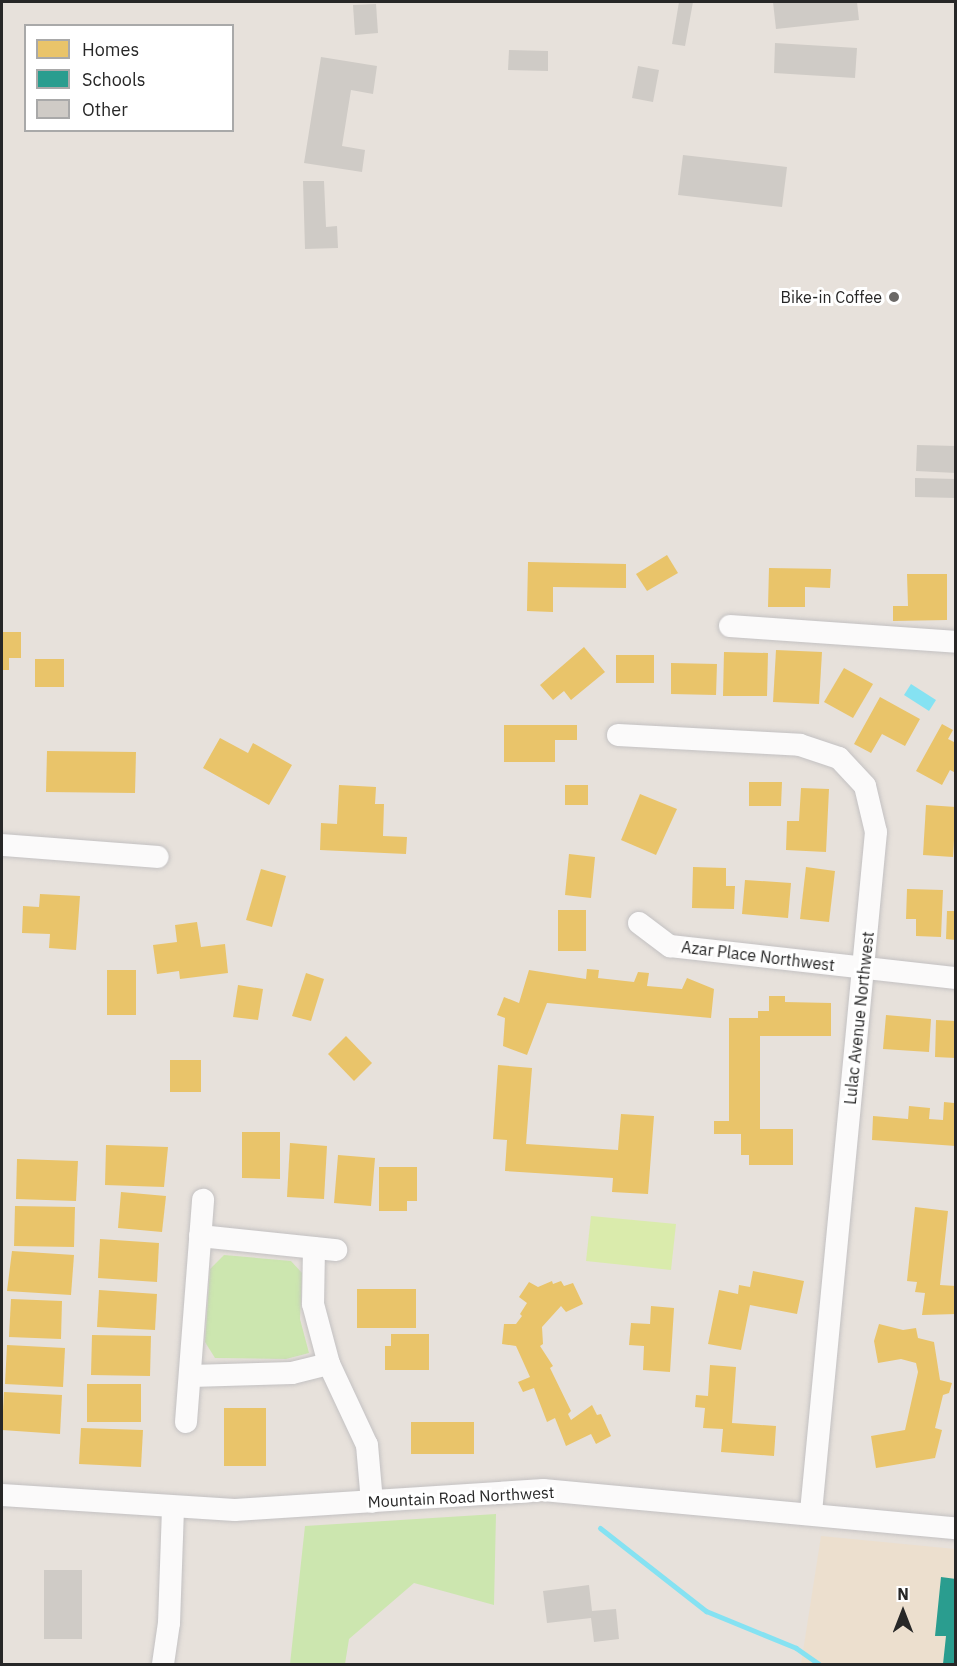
<!DOCTYPE html>
<style>
body{margin:0}
#map{position:relative;width:957px;height:1666px;overflow:hidden;background:#e7e1db;font-family:"IBM Plex Sans",sans-serif}
div>[style]{position:absolute}
[style*='--x']{left:calc(var(--x)*1px);top:calc(var(--y)*1px);width:calc(var(--w)*1px);rotate:calc(var(--a)*1deg)}
.education>*{inset:0;background:#ecdfce}
.green>*{inset:0;background:#cce6af}
.pitch>*{inset:0;background:#daebac}
.water>*{inset:0;background:#85e2f2}
.homes>*{inset:0;background:#e9c46a}
.schools>*{inset:0;background:#2a9d8f}
.stream>*{height:5px;margin:-2.5px;padding:0 2.5px;transform-origin:2.5px;border-radius:2.5px;background:#85e2f2}
.building>*{inset:0;background:#cfcbc6}
.roads{filter:drop-shadow(0 0 2px #c3c1c2) drop-shadow(0 0 2px #c3c1c2)}
.minor>*{height:22px;margin:-11px;padding:0 11px;transform-origin:11px;border-radius:11px;background:#fbfafa}
.dots>*{width:16px;height:16px;translate:-50% -50%;box-sizing:border-box;border:3px solid #fff;border-radius:50%}
span{translate:-50% -50%;white-space:nowrap;text-align:center;line-height:1.15;-webkit-text-stroke:6px #fff;paint-order:stroke}
.poi-label{font-size:16px;color:#272727}
.right{translate:-100% -50%;text-align:right}
.street-label{font-size:16px;color:#272727}
.frame{position:absolute;inset:0;border:3px solid #272727;pointer-events:none}
.legend{position:absolute;left:24px;top:24px;width:210px;height:108px;box-sizing:border-box;background:#fff;border:2px solid #a9a9a9;margin:0;padding:8px 10px;list-style:none;font-size:18px;color:#272727}
.legend li{display:flex;align-items:center;gap:12px;height:30px}
.legend b{width:30px;border:2px solid #a9a9a9}
.north{position:absolute;left:873px;top:1582px;width:60px;height:60px;-webkit-text-stroke:4px #fff;paint-order:stroke;rotate:0deg;font-size:16px;font-weight:700;line-height:24px;text-align:center;color:#272727}
.north::after{content:'';display:block;margin:auto;width:21px;height:27px;background:#272727;clip-path:polygon(50% 0,100% 100%,50% 72%,0 100%)}
</style>
<div id="map">
<div class="education">
<i style="clip-path:polygon(821px 1536px,955px 1549px,955px 1664px,801px 1664px)"></i>
</div>
<div class="green">
<i style="clip-path:polygon(224px 1255px,291px 1261px,302px 1273px,300px 1319px,309px 1353px,286px 1359px,215px 1358px,205px 1342px,210px 1269px)"></i>
<i style="clip-path:polygon(496px 1514px,494px 1605px,414px 1583px,349px 1639px,345px 1664px,290px 1664px,305px 1526px)"></i>
</div>
<div class="pitch">
<i style="clip-path:polygon(591px 1216px,676px 1224px,671px 1270px,586px 1261px)"></i>
</div>
<div class="water">
<i style="clip-path:polygon(911px 684px,936px 700px,929px 711px,904px 695px)"></i>
</div>
<div class="homes">
<i style="clip-path:polygon(667px 555px,678px 573px,647px 591px,636px 574px)"></i>
<i style="clip-path:polygon(528px 562px,626px 564px,626px 588px,553px 587px,553px 612px,527px 611px)"></i>
<i style="clip-path:polygon(769px 568px,831px 569px,830px 588px,805px 587px,805px 607px,768px 607px)"></i>
<i style="clip-path:polygon(907px 574px,947px 574px,947px 620px,893px 621px,893px 606px,908px 606px)"></i>
<i style="clip-path:polygon(2px 632px,21px 632px,21px 658px,9px 658px,9px 670px,2px 670px)"></i>
<i style="clip-path:polygon(584px 647px,605px 672px,571px 700px,564px 691px,553px 700px,540px 685px)"></i>
<i style="clip-path:polygon(776px 650px,822px 652px,819px 704px,773px 702px)"></i>
<i style="clip-path:polygon(724px 652px,768px 653px,767px 696px,723px 696px)"></i>
<i style="clip-path:polygon(616px 655px,654px 655px,654px 683px,616px 683px)"></i>
<i style="clip-path:polygon(35px 659px,64px 659px,64px 687px,35px 687px)"></i>
<i style="clip-path:polygon(671px 663px,717px 664px,716px 695px,671px 694px)"></i>
<i style="clip-path:polygon(844px 668px,873px 684px,853px 718px,824px 702px)"></i>
<i style="clip-path:polygon(880px 697px,920px 719px,905px 746px,882px 734px,871px 753px,854px 744px)"></i>
<i style="clip-path:polygon(942px 724px,953px 730px,948px 739px,956px 743px,956px 773px,950px 770px,942px 785px,916px 771px)"></i>
<i style="clip-path:polygon(504px 725px,577px 725px,577px 740px,555px 740px,555px 762px,504px 762px)"></i>
<i style="clip-path:polygon(220px 738px,248px 753px,253px 743px,292px 765px,269px 805px,203px 768px)"></i>
<i style="clip-path:polygon(47px 751px,136px 752px,135px 793px,46px 792px)"></i>
<i style="clip-path:polygon(749px 782px,782px 782px,781px 806px,749px 806px)"></i>
<i style="clip-path:polygon(339px 785px,376px 787px,375px 804px,384px 804px,383px 836px,407px 837px,406px 854px,320px 850px,321px 823px,337px 824px)"></i>
<i style="clip-path:polygon(565px 785px,588px 785px,588px 805px,565px 805px)"></i>
<i style="clip-path:polygon(801px 788px,829px 789px,826px 852px,786px 850px,787px 821px,799px 821px)"></i>
<i style="clip-path:polygon(640px 794px,677px 809px,656px 855px,621px 840px)"></i>
<i style="clip-path:polygon(926px 805px,956px 807px,953px 857px,923px 855px)"></i>
<i style="clip-path:polygon(569px 854px,595px 857px,591px 898px,565px 895px)"></i>
<i style="clip-path:polygon(693px 867px,726px 868px,726px 886px,735px 886px,734px 909px,692px 908px)"></i>
<i style="clip-path:polygon(806px 867px,835px 871px,829px 922px,800px 919px)"></i>
<i style="clip-path:polygon(261px 869px,286px 876px,272px 927px,246px 920px)"></i>
<i style="clip-path:polygon(745px 880px,791px 883px,788px 918px,742px 914px)"></i>
<i style="clip-path:polygon(907px 889px,943px 890px,941px 937px,916px 936px,916px 919px,906px 919px)"></i>
<i style="clip-path:polygon(40px 894px,80px 896px,76px 950px,49px 948px,50px 934px,22px 933px,23px 906px,39px 907px)"></i>
<i style="clip-path:polygon(558px 910px,586px 910px,586px 951px,558px 951px)"></i>
<i style="clip-path:polygon(947px 911px,956px 911px,956px 940px,946px 939px)"></i>
<i style="clip-path:polygon(197px 922px,201px 947px,225px 944px,228px 973px,180px 979px,179px 971px,157px 974px,153px 945px,177px 942px,175px 925px)"></i>
<i style="clip-path:polygon(587px 969px,599px 970px,598px 978px,634px 982px,638px 972px,649px 973px,647px 986px,682px 989px,687px 978px,714px 989px,711px 1018px,547px 1003px,527px 1055px,503px 1046px,505px 1018px,497px 1015px,504px 997px,519px 1003px,529px 970px,586px 979px)"></i>
<i style="clip-path:polygon(107px 970px,136px 970px,136px 1015px,107px 1015px)"></i>
<i style="clip-path:polygon(306px 973px,324px 979px,311px 1021px,292px 1016px)"></i>
<i style="clip-path:polygon(238px 985px,263px 989px,258px 1020px,233px 1017px)"></i>
<i style="clip-path:polygon(769px 996px,785px 996px,785px 1002px,831px 1003px,831px 1036px,760px 1036px,760px 1129px,793px 1129px,793px 1165px,749px 1165px,749px 1155px,741px 1155px,741px 1134px,714px 1134px,714px 1121px,729px 1121px,729px 1018px,758px 1018px,758px 1011px,769px 1011px)"></i>
<i style="clip-path:polygon(886px 1015px,931px 1019px,929px 1052px,883px 1049px)"></i>
<i style="clip-path:polygon(936px 1020px,956px 1021px,956px 1058px,935px 1057px)"></i>
<i style="clip-path:polygon(346px 1036px,372px 1063px,354px 1081px,328px 1054px)"></i>
<i style="clip-path:polygon(170px 1060px,201px 1060px,201px 1092px,170px 1092px)"></i>
<i style="clip-path:polygon(498px 1065px,532px 1068px,526px 1144px,618px 1150px,621px 1114px,654px 1116px,648px 1194px,612px 1192px,613px 1178px,505px 1171px,507px 1140px,493px 1139px)"></i>
<i style="clip-path:polygon(944px 1102px,954px 1103px,956px 1146px,872px 1140px,873px 1116px,908px 1119px,909px 1106px,930px 1108px,929px 1119px,943px 1120px)"></i>
<i style="clip-path:polygon(242px 1132px,280px 1132px,280px 1179px,242px 1178px)"></i>
<i style="clip-path:polygon(290px 1143px,327px 1146px,324px 1199px,287px 1197px)"></i>
<i style="clip-path:polygon(106px 1145px,168px 1147px,164px 1187px,105px 1185px)"></i>
<i style="clip-path:polygon(338px 1155px,375px 1158px,371px 1206px,334px 1203px)"></i>
<i style="clip-path:polygon(17px 1159px,78px 1161px,76px 1201px,16px 1199px)"></i>
<i style="clip-path:polygon(379px 1167px,417px 1167px,417px 1201px,407px 1201px,407px 1211px,379px 1211px)"></i>
<i style="clip-path:polygon(121px 1192px,166px 1196px,162px 1232px,118px 1228px)"></i>
<i style="clip-path:polygon(15px 1206px,75px 1207px,74px 1247px,14px 1246px)"></i>
<i style="clip-path:polygon(915px 1207px,948px 1211px,940px 1285px,956px 1286px,956px 1314px,922px 1315px,925px 1293px,915px 1292px,917px 1282px,907px 1281px)"></i>
<i style="clip-path:polygon(100px 1239px,159px 1243px,157px 1282px,98px 1278px)"></i>
<i style="clip-path:polygon(12px 1251px,74px 1255px,71px 1295px,7px 1291px)"></i>
<i style="clip-path:polygon(753px 1271px,804px 1281px,797px 1314px,750px 1305px,741px 1350px,708px 1344px,719px 1290px,738px 1294px,739px 1285px,750px 1287px)"></i>
<i style="clip-path:polygon(552px 1281px,553px 1284px,561px 1281px,564px 1286px,573px 1283px,583px 1304px,566px 1312px,561px 1306px,542px 1327px,543px 1344px,540px 1346px,553px 1366px,550px 1368px,571px 1411px,568px 1414px,571px 1420px,592px 1405px,597px 1415px,601px 1414px,611px 1436px,596px 1444px,591px 1434px,566px 1446px,555px 1418px,547px 1422px,534px 1388px,523px 1392px,518px 1382px,530px 1377px,516px 1346px,502px 1344px,504px 1324px,516px 1324px,522px 1316px,520px 1314px,527px 1303px,519px 1297px,529px 1282px,538px 1287px)"></i>
<i style="clip-path:polygon(357px 1289px,416px 1289px,416px 1328px,357px 1328px)"></i>
<i style="clip-path:polygon(99px 1290px,157px 1294px,155px 1330px,97px 1327px)"></i>
<i style="clip-path:polygon(11px 1299px,62px 1301px,61px 1339px,9px 1337px)"></i>
<i style="clip-path:polygon(651px 1306px,674px 1308px,670px 1372px,643px 1370px,644px 1346px,629px 1345px,631px 1323px,650px 1324px)"></i>
<i style="clip-path:polygon(879px 1324px,903px 1330px,916px 1328px,918px 1338px,934px 1342px,940px 1380px,952px 1383px,949px 1393px,943px 1395px,935px 1428px,942px 1430px,935px 1458px,876px 1468px,871px 1436px,905px 1430px,918px 1372px,916px 1363px,901px 1359px,878px 1363px,874px 1341px)"></i>
<i style="clip-path:polygon(391px 1334px,429px 1334px,429px 1370px,385px 1370px,385px 1346px,391px 1346px)"></i>
<i style="clip-path:polygon(92px 1335px,151px 1336px,150px 1376px,91px 1375px)"></i>
<i style="clip-path:polygon(7px 1345px,65px 1348px,63px 1387px,5px 1384px)"></i>
<i style="clip-path:polygon(710px 1365px,736px 1367px,732px 1423px,776px 1426px,774px 1456px,721px 1452px,723px 1429px,703px 1428px,705px 1408px,695px 1407px,696px 1395px,708px 1396px)"></i>
<i style="clip-path:polygon(87px 1384px,141px 1384px,141px 1422px,87px 1422px)"></i>
<i style="clip-path:polygon(4px 1392px,62px 1395px,60px 1434px,2px 1430px)"></i>
<i style="clip-path:polygon(224px 1408px,266px 1408px,266px 1466px,224px 1466px)"></i>
<i style="clip-path:polygon(411px 1422px,474px 1422px,474px 1454px,411px 1454px)"></i>
<i style="clip-path:polygon(81px 1428px,143px 1430px,141px 1467px,79px 1464px)"></i>
</div>
<div class="schools">
<i style="clip-path:polygon(941px 1577px,956px 1579px,956px 1664px,943px 1664px,946px 1636px,935px 1636px)"></i>
</div>
<div class="stream">
<i style="--x:600;--y:1528;--w:135;--a:38.1"></i>
<i style="--x:706;--y:1611;--w:97;--a:22.3"></i>
<i style="--x:796;--y:1648;--w:28;--a:35"></i>
</div>
<div class="building">
<i style="clip-path:polygon(679px 2px,693px 2px,685px 46px,672px 44px)"></i>
<i style="clip-path:polygon(773px 2px,857px 2px,859px 20px,776px 29px)"></i>
<i style="clip-path:polygon(376px 4px,378px 33px,355px 35px,353px 5px)"></i>
<i style="clip-path:polygon(775px 43px,857px 48px,855px 78px,774px 73px)"></i>
<i style="clip-path:polygon(509px 50px,548px 51px,548px 71px,508px 70px)"></i>
<i style="clip-path:polygon(321px 57px,377px 66px,373px 94px,351px 90px,342px 146px,365px 150px,362px 172px,304px 163px)"></i>
<i style="clip-path:polygon(638px 66px,659px 70px,653px 102px,632px 98px)"></i>
<i style="clip-path:polygon(683px 155px,787px 167px,782px 207px,678px 195px)"></i>
<i style="clip-path:polygon(303px 181px,324px 181px,326px 227px,337px 226px,338px 248px,305px 249px)"></i>
<i style="clip-path:polygon(917px 445px,956px 446px,956px 473px,916px 471px)"></i>
<i style="clip-path:polygon(915px 478px,956px 479px,956px 498px,915px 497px)"></i>
<i style="clip-path:polygon(44px 1570px,82px 1570px,82px 1639px,44px 1639px)"></i>
<i style="clip-path:polygon(589px 1585px,592px 1611px,616px 1609px,619px 1639px,594px 1642px,591px 1618px,547px 1623px,543px 1591px)"></i>
</div>
<div class="roads">
<div class="minor">
<i style="--x:730;--y:626;--w:227;--a:4"></i>
<i style="--x:618;--y:735;--w:182;--a:3.1"></i>
<i style="--x:800;--y:745;--w:41;--a:18.4"></i>
<i style="--x:839;--y:758;--w:38;--a:47"></i>
<i style="--x:865;--y:786;--w:47;--a:76.6"></i>
<i style="--x:876;--y:832;--w:683;--a:95.46"></i>
<i style="--x:2;--y:845;--w:156;--a:4.4"></i>
<i style="--x:639;--y:923;--w:39;--a:37"></i>
<i style="--x:670;--y:946;--w:288;--a:6.4"></i>
<i style="--x:200;--y:1236;--w:137;--a:5.9"></i>
<i style="--x:314;--y:1248;--w:56;--a:91"></i>
<i style="--x:313;--y:1304;--w:62;--a:75.1"></i>
<i style="--x:329;--y:1364;--w:89;--a:64.9"></i>
<i style="--x:367;--y:1445;--w:57;--a:85"></i>
<i style="--x:191;--y:1376;--w:101;--a:-1.7"></i>
<i style="--x:292;--y:1373;--w:38;--a:-14"></i>
<i style="--x:186;--y:1422;--w:223;--a:-85.6"></i>
<i style="--x:2;--y:1495;--w:233;--a:3.7"></i>
<i style="--x:235;--y:1510;--w:309;--a:-3.7"></i>
<i style="--x:543;--y:1490;--w:415;--a:5.3"></i>
<i style="--x:163;--y:1664;--w:41;--a:-81.7"></i>
<i style="--x:169;--y:1623;--w:114;--a:-88"></i>
</div>
</div>
<div class="dots">
<i style="left:894px;top:297px;background:#6a6866"></i>
</div>
<div class="poi-label">
<span class="right" style="left:882px;top:297px">Bike-in Coffee</span>
</div>
<div class="street-label">
<span style="left:758px;top:956px;rotate:7deg">Azar Place Northwest</span>
<span style="left:859px;top:1018px;rotate:-84deg">Lulac Avenue Northwest</span>
<span style="left:461px;top:1497px;rotate:-3deg">Mountain Road Northwest</span>
</div>
<div class="frame"></div>
<ul class="legend">
<li><b style="height:16px;background:#e9c46a"></b>Homes</li>
<li><b style="height:16px;background:#2a9d8f"></b>Schools</li>
<li><b style="height:16px;background:#cfcbc6"></b>Other</li>
</ul>
<div class="north">N</div>
</div>
